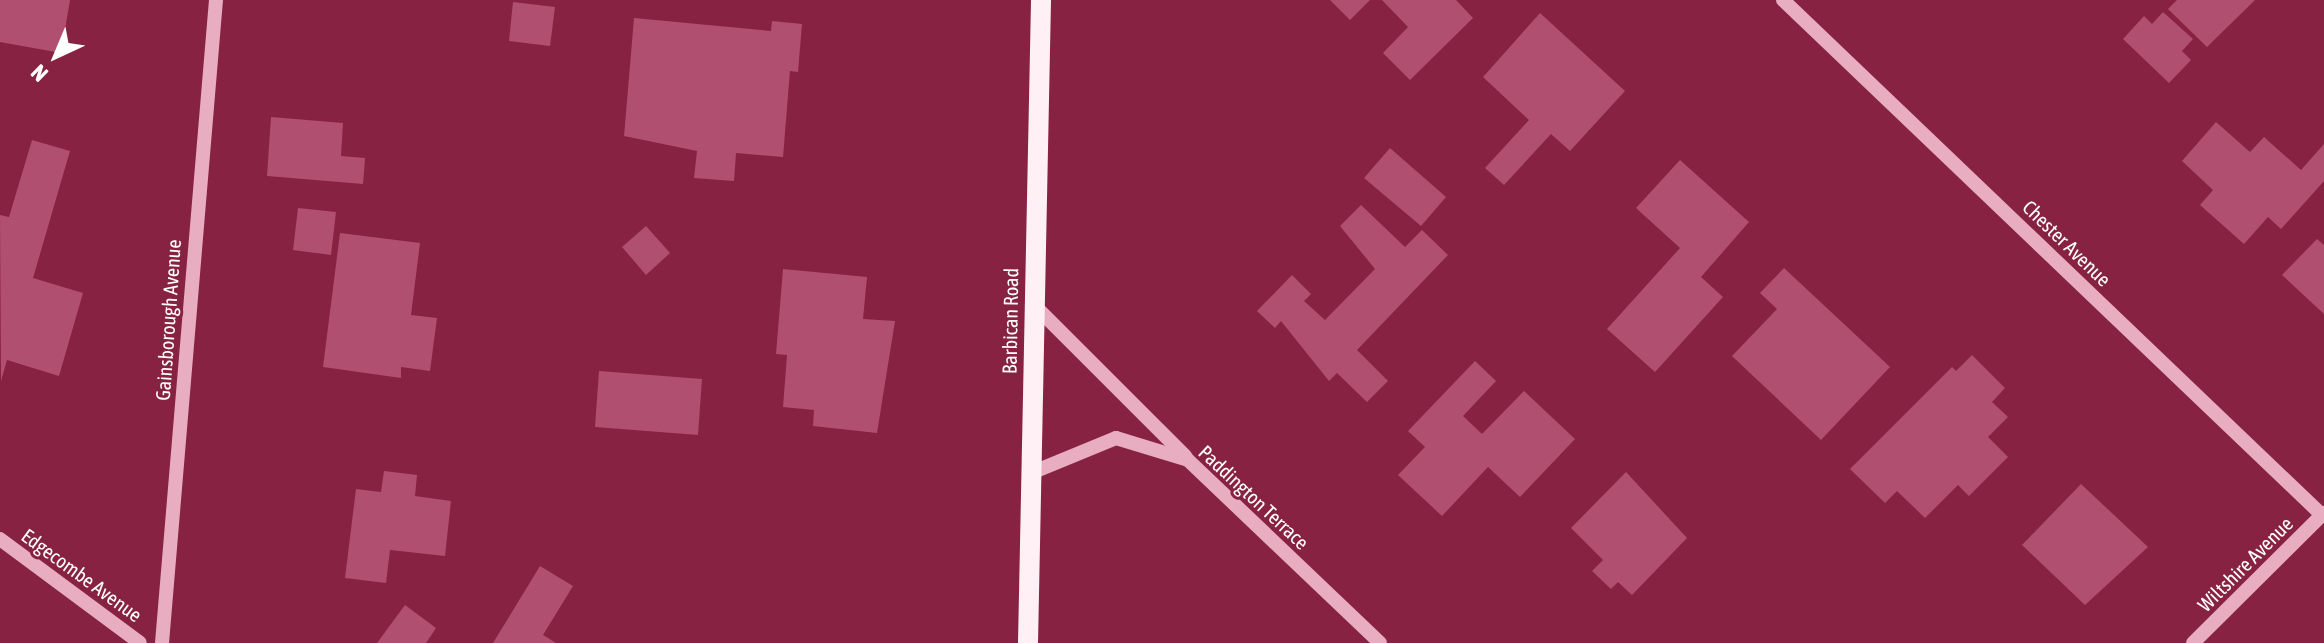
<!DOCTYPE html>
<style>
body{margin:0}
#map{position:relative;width:2324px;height:643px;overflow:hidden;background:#872243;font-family:"Asap Condensed",sans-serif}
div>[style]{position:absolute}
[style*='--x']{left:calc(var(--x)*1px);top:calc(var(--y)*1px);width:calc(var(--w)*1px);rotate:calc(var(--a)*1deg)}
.building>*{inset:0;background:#b14f70}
.minor>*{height:14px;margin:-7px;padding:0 7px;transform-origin:7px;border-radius:7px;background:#e9adc2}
.major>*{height:20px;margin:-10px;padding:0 10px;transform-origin:10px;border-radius:10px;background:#fef0f4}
span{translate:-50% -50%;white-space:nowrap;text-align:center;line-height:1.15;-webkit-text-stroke:6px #872243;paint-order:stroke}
.street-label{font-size:20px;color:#fff}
.north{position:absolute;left:16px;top:16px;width:80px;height:80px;-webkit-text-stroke:6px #872243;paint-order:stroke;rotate:224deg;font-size:22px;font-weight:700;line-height:32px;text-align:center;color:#fff}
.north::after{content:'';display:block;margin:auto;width:28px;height:36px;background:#fff;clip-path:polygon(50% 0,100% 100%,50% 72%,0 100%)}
</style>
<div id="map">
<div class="building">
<i style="clip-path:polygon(0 0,70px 0,61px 53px,0 42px)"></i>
<i style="clip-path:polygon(1330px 0,1370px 0,1350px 20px)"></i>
<i style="clip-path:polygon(1382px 0,1456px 0,1473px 18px,1410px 80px,1383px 53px,1408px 27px)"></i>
<i style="clip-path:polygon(2177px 0,2255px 0,2207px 47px,2168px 9px)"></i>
<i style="clip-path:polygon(513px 2px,555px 7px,550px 46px,509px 41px)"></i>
<i style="clip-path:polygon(2163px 12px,2193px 39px,2182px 51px,2191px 60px,2169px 83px,2123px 39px,2144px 16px,2152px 24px)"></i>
<i style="clip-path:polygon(1540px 13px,1625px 91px,1570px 151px,1551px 134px,1504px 185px,1485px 168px,1529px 120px,1483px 77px)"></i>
<i style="clip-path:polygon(634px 18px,771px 31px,772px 21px,802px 24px,798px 72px,790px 71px,783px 157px,736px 153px,734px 181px,694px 178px,697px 151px,624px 136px)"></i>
<i style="clip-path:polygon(271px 117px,343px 123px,341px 156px,365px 158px,363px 184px,267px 176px)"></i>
<i style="clip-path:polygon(2216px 122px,2250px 152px,2264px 137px,2301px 170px,2324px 144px,2324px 181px,2281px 229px,2268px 217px,2244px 244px,2200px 205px,2213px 190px,2182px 161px)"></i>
<i style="clip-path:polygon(32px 140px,70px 151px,33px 278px,83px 293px,59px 376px,7px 360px,1px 381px,0 215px,9px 217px)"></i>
<i style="clip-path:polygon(1390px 148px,1446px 197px,1421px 226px,1364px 178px)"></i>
<i style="clip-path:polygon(1680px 160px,1749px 222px,1701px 277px,1723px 297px,1655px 372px,1607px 329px,1680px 248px,1636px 208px)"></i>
<i style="clip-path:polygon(1361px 205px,1405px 247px,1422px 230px,1448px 255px,1357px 350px,1388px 381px,1367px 402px,1337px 373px,1329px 381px,1281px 321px,1275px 328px,1257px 311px,1292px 275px,1311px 294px,1304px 301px,1325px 320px,1375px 269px,1340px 226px)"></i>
<i style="clip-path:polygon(298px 208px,336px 212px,331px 255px,293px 250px)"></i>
<i style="clip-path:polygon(646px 226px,670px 253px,646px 275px,622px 247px)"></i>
<i style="clip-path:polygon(340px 233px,420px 243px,411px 315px,437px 318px,430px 371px,401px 367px,401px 378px,323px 367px)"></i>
<i style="clip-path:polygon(2317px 239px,2324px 245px,2324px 314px,2282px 275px)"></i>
<i style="clip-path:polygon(1784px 268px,1890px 367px,1821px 440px,1732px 356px,1777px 309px,1760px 293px)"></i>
<i style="clip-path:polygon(783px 269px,867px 277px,863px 319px,895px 321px,877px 433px,813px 426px,814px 410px,783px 407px,787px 355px,776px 354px)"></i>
<i style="clip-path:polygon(1972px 355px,2005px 388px,1992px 402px,2008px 417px,1988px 437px,2008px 457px,1969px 496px,1958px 485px,1925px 518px,1897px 491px,1885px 503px,1850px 469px,1952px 367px,1956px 371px)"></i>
<i style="clip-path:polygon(1475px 361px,1496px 381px,1463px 416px,1482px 434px,1524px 391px,1575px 439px,1520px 497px,1488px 467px,1442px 516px,1398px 475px,1425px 447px,1408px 431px)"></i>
<i style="clip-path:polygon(599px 371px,702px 379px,698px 435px,595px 427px)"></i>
<i style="clip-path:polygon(384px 471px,417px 475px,415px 496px,451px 501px,445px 556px,390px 550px,386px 583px,345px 578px,356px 489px,381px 492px)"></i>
<i style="clip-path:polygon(1626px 472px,1687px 538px,1632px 595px,1618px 582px,1611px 589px,1592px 571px,1603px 560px,1571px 528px)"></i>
<i style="clip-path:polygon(2081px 484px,2148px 547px,2085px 605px,2022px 545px)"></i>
<i style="clip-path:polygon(540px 566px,573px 586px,543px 635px,556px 643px,493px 643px)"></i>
<i style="clip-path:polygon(405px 605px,436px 628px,426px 643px,377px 643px)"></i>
</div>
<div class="minor">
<i style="--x:1783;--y:0;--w:745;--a:43.7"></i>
<i style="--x:1034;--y:305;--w:214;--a:45"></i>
<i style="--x:1031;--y:473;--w:92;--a:-22.4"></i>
<i style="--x:1116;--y:438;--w:75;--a:17"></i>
<i style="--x:1188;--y:460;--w:265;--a:43.6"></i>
<i style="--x:0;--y:539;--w:174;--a:36.6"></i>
<i style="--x:162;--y:643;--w:645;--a:-85.2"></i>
<i style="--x:2193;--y:643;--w:185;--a:-44.8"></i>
</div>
<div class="major">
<i style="--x:1028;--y:643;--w:643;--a:-88.84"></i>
</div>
<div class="street-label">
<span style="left:2067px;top:243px;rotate:44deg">Chester Avenue</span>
<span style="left:168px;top:320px;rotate:-86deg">Gainsborough Avenue</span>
<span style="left:1010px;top:321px;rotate:-89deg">Barbican Road</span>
<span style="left:1254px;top:497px;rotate:43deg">Paddington Terrace</span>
<span style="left:2245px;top:564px;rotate:-45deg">Wiltshire Avenue</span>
<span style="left:82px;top:575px;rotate:36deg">Edgecombe Avenue</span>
</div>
<div class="north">N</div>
</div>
